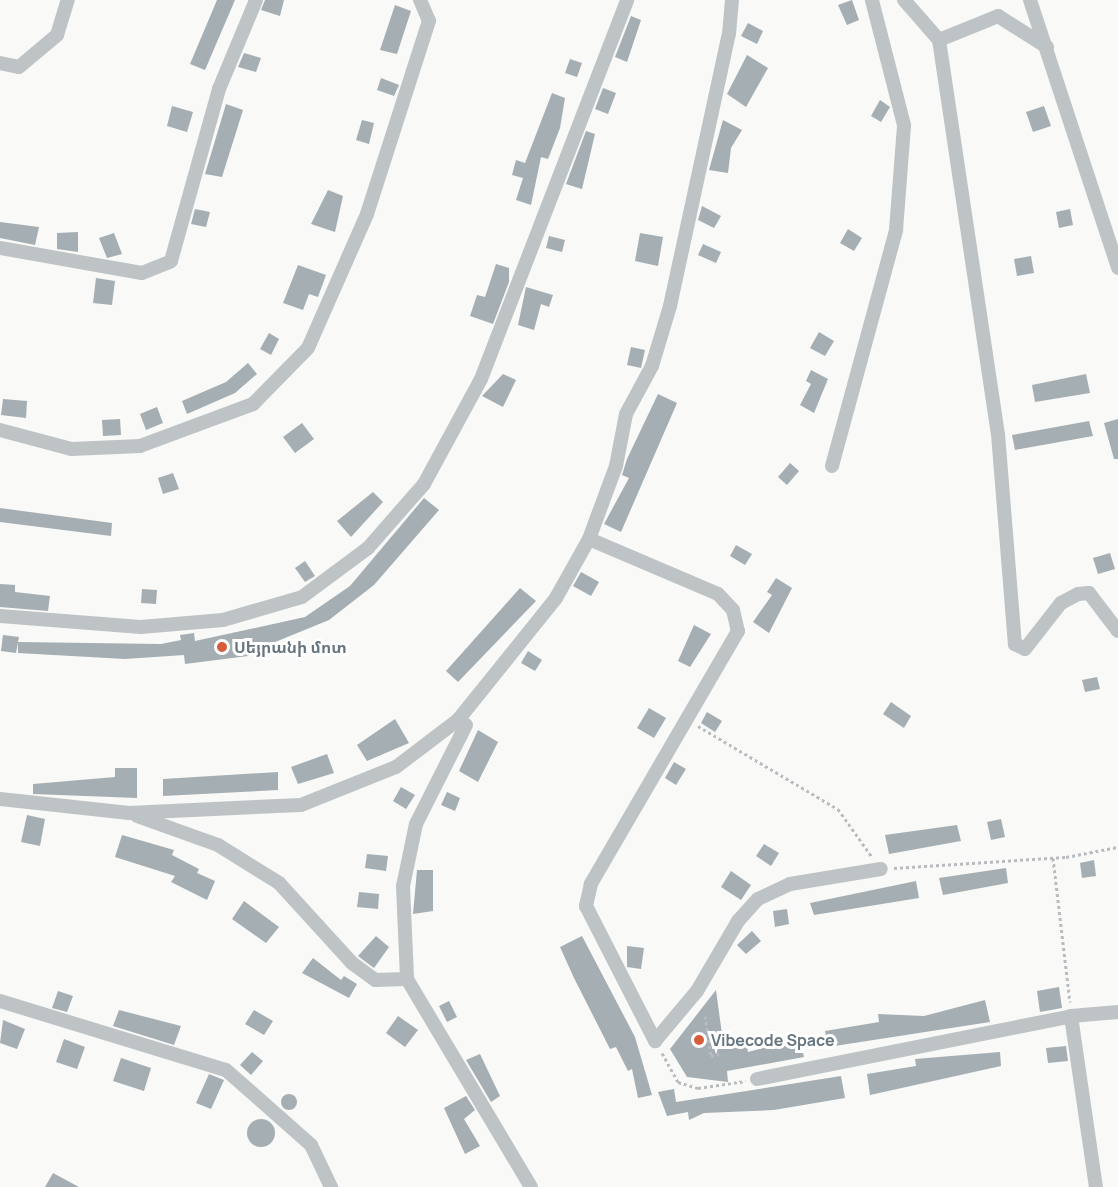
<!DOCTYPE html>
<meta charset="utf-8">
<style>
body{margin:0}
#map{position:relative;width:1118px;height:1187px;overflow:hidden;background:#f9f9f7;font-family:Manrope,"Noto Sans Armenian",sans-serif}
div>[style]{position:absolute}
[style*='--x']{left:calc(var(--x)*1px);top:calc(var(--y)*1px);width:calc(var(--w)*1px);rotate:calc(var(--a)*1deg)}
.building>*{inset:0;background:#a5aeb3}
.round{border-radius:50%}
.path>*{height:3px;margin-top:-1.5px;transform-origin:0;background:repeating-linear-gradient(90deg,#b9bcbf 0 3px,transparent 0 6px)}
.minor>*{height:14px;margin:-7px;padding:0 7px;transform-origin:7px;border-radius:7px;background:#bec3c6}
.dots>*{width:16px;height:16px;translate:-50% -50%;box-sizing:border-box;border:3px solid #fff;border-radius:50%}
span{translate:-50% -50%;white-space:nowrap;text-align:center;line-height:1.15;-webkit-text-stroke:6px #fff;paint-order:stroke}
.poi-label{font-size:16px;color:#66757f;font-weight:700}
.left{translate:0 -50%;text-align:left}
</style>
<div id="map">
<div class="building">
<i style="clip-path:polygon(217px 0,235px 0,205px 70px,190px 64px)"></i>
<i style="clip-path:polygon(265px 0,284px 0,280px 16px,261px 10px)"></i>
<i style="clip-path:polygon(852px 0,859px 20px,847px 25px,838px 5px)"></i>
<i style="clip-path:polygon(395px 5px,411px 11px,397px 54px,380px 50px)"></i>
<i style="clip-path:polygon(631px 16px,641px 20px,627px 62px,615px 57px)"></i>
<i style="clip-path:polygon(748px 23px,763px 31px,757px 44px,741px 36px)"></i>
<i style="clip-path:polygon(244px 53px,261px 58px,256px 72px,238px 67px)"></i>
<i style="clip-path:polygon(747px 55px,768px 68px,746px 107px,727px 94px)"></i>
<i style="clip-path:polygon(570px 59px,582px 63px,577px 77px,565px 73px)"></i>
<i style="clip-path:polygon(381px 78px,399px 85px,394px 96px,377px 90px)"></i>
<i style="clip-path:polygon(603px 88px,616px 93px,608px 114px,595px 109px)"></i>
<i style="clip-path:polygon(552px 93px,565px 98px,560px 128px,548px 159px,541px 157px,531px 205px,516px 200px,523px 178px,512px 175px,516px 160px,525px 163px)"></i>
<i style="clip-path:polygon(880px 100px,890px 107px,881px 122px,871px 116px)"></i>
<i style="clip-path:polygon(226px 104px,243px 110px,222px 177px,205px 174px)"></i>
<i style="clip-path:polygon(172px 106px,193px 112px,187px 132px,167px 126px)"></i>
<i style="clip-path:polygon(1044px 106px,1051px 126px,1033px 132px,1026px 112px)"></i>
<i style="clip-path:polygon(362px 120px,374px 123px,369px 144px,356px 140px)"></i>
<i style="clip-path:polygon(723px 120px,742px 130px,731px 148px,728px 173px,709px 170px)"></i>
<i style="clip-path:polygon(586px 131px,595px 134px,582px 189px,566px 184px)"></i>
<i style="clip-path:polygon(328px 190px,343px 196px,335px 232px,311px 224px)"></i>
<i style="clip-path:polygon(702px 206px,721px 216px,714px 228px,698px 220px)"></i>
<i style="clip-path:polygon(195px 209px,210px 212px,206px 227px,191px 224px)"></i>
<i style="clip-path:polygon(1070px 209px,1073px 225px,1059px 228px,1056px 212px)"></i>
<i style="clip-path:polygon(0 222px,39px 227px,35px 245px,0 238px)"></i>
<i style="clip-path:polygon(848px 229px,862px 238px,854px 251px,840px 243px)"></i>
<i style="clip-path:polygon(78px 232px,78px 252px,57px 249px,57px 233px)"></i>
<i style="clip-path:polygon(114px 233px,122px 254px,107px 258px,99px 238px)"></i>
<i style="clip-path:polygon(640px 233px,663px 237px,658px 266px,635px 261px)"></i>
<i style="clip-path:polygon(549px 236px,565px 240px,562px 252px,546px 248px)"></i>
<i style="clip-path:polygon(703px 244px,721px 252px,716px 263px,698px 255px)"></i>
<i style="clip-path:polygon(1031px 256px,1034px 273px,1017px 276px,1014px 259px)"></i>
<i style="clip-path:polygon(496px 264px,509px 268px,509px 282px,493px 324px,470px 316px,477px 295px,485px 297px)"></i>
<i style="clip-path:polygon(298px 265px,326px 275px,318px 297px,309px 294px,303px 310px,283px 303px)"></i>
<i style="clip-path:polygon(96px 278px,115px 281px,112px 305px,93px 303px)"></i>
<i style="clip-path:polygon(526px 287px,553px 295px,549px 307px,541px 304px,534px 330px,518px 325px)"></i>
<i style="clip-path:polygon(819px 332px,834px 341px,825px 356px,810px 348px)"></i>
<i style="clip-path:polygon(269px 333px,279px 339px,271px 355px,260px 349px)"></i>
<i style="clip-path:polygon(631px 347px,645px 350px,641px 368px,627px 365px)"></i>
<i style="clip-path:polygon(248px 363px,257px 374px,235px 393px,187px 414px,182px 401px,226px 382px)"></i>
<i style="clip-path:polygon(811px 370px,828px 379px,814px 413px,800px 405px,811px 384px,806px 381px)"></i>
<i style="clip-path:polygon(503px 374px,516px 380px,503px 407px,482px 396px)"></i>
<i style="clip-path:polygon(1086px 374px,1090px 393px,1035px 402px,1032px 385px)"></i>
<i style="clip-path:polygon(658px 394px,677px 403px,621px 532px,604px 524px,629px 478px,622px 475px,627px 459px)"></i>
<i style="clip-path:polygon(3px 399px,27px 401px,26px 418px,1px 415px)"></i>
<i style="clip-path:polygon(157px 407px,163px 423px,146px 430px,140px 414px)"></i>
<i style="clip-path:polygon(120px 419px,121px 435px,103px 436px,102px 420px)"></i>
<i style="clip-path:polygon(1118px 419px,1118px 459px,1114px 459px,1104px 423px)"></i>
<i style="clip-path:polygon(1089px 421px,1093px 436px,1015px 450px,1012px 435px)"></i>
<i style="clip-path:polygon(302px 423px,314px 439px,295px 453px,283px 437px)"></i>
<i style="clip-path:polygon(790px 463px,799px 471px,787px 485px,778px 477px)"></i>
<i style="clip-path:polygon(173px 473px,179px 489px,163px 494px,158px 478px)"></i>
<i style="clip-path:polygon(373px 492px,383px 502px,351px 537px,337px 521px)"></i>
<i style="clip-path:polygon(424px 498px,439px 510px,374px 585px,329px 620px,263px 647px,264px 654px,185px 664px,184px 655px,125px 659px,18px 653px,18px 642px,161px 644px,181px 640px,180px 635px,194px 633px,195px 641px,305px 617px,350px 586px)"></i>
<i style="clip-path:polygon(0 508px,112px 523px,111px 536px,0 522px)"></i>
<i style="clip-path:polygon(736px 545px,752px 554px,745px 565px,730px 556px)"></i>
<i style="clip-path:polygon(1110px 553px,1115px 569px,1098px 574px,1093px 558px)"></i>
<i style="clip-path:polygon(305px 561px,315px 576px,305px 582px,295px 568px)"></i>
<i style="clip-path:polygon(581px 572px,599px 582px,591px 596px,573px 586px)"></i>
<i style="clip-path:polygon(776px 578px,792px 588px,769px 633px,753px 622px,772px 595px,767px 592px)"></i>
<i style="clip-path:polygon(0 584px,15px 585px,15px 592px,50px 596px,48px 611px,0 607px)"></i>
<i style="clip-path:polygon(520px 588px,536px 601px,458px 682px,446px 671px)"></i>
<i style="clip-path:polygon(142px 589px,157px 590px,156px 604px,141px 603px)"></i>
<i style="clip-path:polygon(694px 625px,711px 634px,690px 667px,678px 661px)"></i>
<i style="clip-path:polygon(3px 635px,19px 637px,16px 653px,1px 651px)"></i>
<i style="clip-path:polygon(528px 651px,542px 660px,535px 671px,521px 663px)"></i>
<i style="clip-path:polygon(1097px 677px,1100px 689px,1085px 692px,1082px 680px)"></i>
<i style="clip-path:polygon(891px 702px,911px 716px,904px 728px,883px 714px)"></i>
<i style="clip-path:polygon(649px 708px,666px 718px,654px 738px,637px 728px)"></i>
<i style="clip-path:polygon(707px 712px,722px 721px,715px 732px,701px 723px)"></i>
<i style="clip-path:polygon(395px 719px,409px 743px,367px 761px,357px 745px)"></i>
<i style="clip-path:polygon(478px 730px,498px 742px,478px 782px,459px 771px)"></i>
<i style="clip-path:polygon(327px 754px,334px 773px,298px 784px,291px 767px)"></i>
<i style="clip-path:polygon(674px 762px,686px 769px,676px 785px,665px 778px)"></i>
<i style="clip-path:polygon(115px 768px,137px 768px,137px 798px,33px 794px,33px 784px,115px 777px)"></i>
<i style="clip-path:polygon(278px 772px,278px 790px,163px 796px,163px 779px)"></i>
<i style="clip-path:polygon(401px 787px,415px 795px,406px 809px,393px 801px)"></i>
<i style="clip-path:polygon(447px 792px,460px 798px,455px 811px,441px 805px)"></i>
<i style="clip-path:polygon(27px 815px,45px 819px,40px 846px,21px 842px)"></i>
<i style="clip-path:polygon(1001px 819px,1005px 837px,991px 840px,987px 822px)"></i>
<i style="clip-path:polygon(957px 825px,961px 841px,889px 854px,885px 835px)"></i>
<i style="clip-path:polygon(122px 835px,174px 850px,172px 855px,199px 869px,197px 873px,215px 881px,207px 900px,171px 882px,175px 876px,115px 857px)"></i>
<i style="clip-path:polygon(764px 844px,779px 853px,771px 866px,756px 856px)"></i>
<i style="clip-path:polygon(367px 854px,388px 856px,386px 871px,365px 868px)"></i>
<i style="clip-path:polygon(1094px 860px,1096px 876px,1082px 878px,1080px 863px)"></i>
<i style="clip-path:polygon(1006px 868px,1008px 883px,943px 895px,939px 878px)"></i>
<i style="clip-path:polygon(417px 870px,433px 870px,433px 911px,413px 914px)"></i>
<i style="clip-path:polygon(731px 871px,751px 885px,741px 900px,721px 887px)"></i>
<i style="clip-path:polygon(916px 881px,919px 898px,814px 915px,810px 903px)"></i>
<i style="clip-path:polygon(359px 892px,379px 894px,378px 909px,357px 907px)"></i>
<i style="clip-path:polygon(244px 901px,279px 927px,266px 943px,232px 919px)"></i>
<i style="clip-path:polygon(787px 909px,789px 924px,775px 927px,773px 911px)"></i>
<i style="clip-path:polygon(752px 931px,761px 941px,746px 954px,737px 945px)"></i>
<i style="clip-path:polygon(376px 936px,389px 947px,374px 968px,358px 956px)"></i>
<i style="clip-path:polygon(582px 936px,635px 1037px,652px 1095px,638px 1098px,632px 1069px,628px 1071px,616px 1047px,610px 1049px,574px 978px,560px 947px)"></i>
<i style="clip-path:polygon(627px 946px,644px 948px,641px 969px,627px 967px)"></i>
<i style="clip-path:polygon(313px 958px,341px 980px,344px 976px,357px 984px,349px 998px,302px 973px)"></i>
<i style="clip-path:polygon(1059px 987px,1062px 1008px,1040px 1012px,1037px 991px)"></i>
<i style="clip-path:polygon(716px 990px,724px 1049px,747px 1046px,748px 1052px,800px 1038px,804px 1057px,727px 1071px,728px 1082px,687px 1077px,670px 1049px)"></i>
<i style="clip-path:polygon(58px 991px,73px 996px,67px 1012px,52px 1008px)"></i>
<i style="clip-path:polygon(985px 1000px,990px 1022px,828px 1047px,825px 1031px,879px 1022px,878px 1014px,924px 1016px)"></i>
<i style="clip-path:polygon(449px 1001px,457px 1017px,447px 1022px,439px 1006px)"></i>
<i style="clip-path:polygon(119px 1010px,181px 1026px,174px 1045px,113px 1026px)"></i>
<i style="clip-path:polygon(254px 1010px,273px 1021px,264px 1035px,245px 1024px)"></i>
<i style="clip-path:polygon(398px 1016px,418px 1030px,405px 1047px,386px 1033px)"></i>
<i style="clip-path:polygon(3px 1020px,25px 1029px,17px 1049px,0 1043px)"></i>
<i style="clip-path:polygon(64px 1039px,85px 1047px,77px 1069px,56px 1062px)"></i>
<i style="clip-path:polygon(1066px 1046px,1068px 1061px,1048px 1063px,1046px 1048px)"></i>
<i style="clip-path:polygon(252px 1052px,263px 1061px,251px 1075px,240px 1065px)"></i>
<i style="clip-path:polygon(1000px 1052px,1001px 1066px,870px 1095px,867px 1074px,916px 1066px,915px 1059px)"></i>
<i style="clip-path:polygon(480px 1054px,500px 1096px,491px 1102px,466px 1060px)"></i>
<i style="clip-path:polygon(121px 1058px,151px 1068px,144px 1091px,113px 1081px)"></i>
<i style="clip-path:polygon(209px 1074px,224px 1080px,211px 1109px,196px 1103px)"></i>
<i style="clip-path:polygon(841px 1076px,845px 1098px,774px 1110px,704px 1113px,689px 1120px,688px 1112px,667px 1116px,658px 1092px,674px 1089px,676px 1102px)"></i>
<i class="round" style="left:281px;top:1094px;width:16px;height:16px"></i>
<i style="clip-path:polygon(466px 1096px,475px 1110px,464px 1119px,480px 1146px,465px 1154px,444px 1108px)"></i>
<i class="round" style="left:247px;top:1119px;width:28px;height:28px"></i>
<i style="clip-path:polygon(53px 1173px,79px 1187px,45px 1187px)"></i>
</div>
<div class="path">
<i style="--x:698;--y:726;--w:163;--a:30.7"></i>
<i style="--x:838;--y:809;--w:59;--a:54.7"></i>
<i style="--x:1053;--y:858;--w:145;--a:83.3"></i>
<i style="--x:894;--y:868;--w:172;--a:-3.7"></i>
<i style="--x:1066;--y:857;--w:53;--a:-10.9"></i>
<i style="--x:705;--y:1016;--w:40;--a:81.5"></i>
<i style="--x:711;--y:1056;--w:8;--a:-14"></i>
<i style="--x:662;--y:1053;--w:33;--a:61"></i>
<i style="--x:678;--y:1082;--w:21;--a:17"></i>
<i style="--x:698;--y:1088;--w:48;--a:-8.5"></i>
</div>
<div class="minor">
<i style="--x:904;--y:0;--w:53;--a:48.8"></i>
<i style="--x:939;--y:40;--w:398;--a:81.5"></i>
<i style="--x:998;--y:434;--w:211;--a:85.4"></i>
<i style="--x:1015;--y:644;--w:11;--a:27"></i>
<i style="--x:1025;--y:649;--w:58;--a:-52"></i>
<i style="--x:1061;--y:603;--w:19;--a:-28"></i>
<i style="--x:1078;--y:594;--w:11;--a:-5"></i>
<i style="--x:1089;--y:593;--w:48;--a:52.7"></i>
<i style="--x:1030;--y:0;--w:282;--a:71.8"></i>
<i style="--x:939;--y:40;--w:64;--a:-22.1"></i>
<i style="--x:998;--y:16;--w:58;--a:32.3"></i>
<i style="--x:0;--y:63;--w:19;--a:12"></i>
<i style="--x:19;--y:67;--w:50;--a:-40.1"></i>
<i style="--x:57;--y:35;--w:37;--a:-73"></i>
<i style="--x:0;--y:248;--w:144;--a:10"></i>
<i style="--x:142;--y:273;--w:31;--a:-22"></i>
<i style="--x:171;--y:261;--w:179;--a:-74.4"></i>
<i style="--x:219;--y:89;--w:96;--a:-67.4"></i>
<i style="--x:0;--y:430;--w:74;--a:14.8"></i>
<i style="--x:72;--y:449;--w:68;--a:-2.5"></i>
<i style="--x:140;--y:446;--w:121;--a:-20.4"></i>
<i style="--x:253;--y:404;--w:78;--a:-45.5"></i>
<i style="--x:308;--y:348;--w:146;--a:-66.2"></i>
<i style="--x:367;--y:214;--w:203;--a:-72.2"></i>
<i style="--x:429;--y:21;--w:23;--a:-113"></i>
<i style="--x:832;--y:466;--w:245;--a:-74.8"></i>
<i style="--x:896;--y:230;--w:105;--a:-85.6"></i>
<i style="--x:904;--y:125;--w:129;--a:-104.4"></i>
<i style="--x:589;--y:539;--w:140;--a:23.1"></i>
<i style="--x:718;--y:594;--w:22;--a:47"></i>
<i style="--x:733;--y:610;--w:22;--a:77"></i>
<i style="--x:738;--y:631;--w:293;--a:120.2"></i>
<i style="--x:591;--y:884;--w:23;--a:103"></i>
<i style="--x:586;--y:906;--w:152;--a:62.9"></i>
<i style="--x:655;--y:1041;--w:65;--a:-50"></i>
<i style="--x:697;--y:991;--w:81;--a:-59.6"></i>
<i style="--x:738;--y:921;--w:30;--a:-48"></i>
<i style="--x:758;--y:899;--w:35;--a:-25"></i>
<i style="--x:790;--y:884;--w:92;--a:-9.4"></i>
<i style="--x:0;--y:616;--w:141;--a:4.5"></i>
<i style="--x:141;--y:627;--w:82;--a:-4.9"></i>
<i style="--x:223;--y:620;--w:82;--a:-16.2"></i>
<i style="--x:302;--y:597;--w:82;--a:-36.6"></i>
<i style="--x:368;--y:548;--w:85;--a:-48.8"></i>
<i style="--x:424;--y:484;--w:119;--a:-61.5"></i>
<i style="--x:481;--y:379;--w:406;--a:-68.9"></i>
<i style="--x:466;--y:725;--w:111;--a:116.8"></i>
<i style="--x:416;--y:824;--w:63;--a:101.8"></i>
<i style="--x:403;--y:886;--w:93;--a:87.5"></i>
<i style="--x:407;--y:979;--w:242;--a:59.2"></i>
<i style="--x:0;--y:799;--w:130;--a:6.2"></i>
<i style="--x:129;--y:813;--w:172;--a:-2.7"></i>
<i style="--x:301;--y:805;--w:102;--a:-21.8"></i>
<i style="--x:396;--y:767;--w:78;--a:-37.2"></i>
<i style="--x:458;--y:720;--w:156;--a:-51.2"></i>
<i style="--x:556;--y:598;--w:68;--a:-60.8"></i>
<i style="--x:589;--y:539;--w:78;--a:-69.7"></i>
<i style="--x:616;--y:466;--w:53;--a:-79.1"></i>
<i style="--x:626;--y:414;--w:55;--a:-61.6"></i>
<i style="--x:652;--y:366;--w:63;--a:-73.3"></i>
<i style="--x:670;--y:306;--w:278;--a:-77.8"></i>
<i style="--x:729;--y:34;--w:34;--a:-85"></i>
<i style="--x:137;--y:816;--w:86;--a:19.7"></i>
<i style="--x:218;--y:845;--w:72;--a:31.9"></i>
<i style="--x:279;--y:883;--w:108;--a:47.6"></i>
<i style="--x:352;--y:963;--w:29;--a:36"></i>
<i style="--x:375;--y:980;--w:32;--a:-2"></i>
<i style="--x:0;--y:1001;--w:236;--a:17"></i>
<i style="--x:226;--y:1070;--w:113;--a:41.4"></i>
<i style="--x:311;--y:1145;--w:47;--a:64.5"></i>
<i style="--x:1071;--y:1016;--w:173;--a:81.7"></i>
<i style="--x:757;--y:1079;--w:320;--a:-11.3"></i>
<i style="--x:1071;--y:1016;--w:47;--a:-4.9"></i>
</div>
<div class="dots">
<i style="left:222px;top:647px;background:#d65c3a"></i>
<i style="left:699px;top:1040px;background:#d65c3a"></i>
</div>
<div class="poi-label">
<span class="left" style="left:234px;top:647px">Սեյրանի մոտ</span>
<span class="left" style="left:711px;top:1040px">Vibecode Space</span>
</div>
</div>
